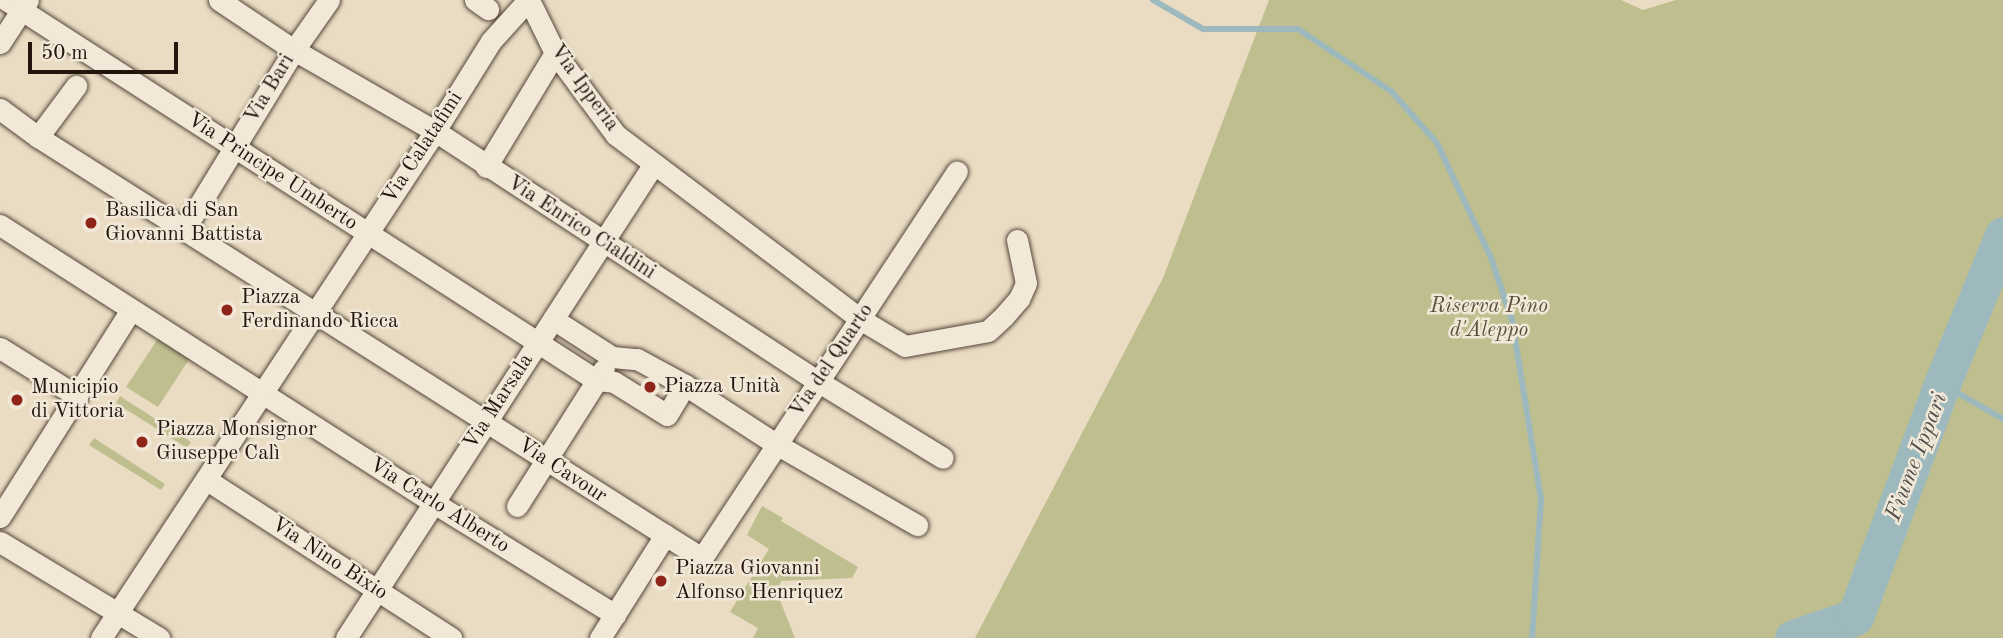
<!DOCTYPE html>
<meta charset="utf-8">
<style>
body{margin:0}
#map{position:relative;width:2003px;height:638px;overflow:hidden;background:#eadcc3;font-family:"Old Standard TT",serif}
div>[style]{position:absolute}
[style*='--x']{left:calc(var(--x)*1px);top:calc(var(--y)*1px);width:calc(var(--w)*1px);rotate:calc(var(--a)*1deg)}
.green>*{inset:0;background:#bfbe8f}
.stream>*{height:6px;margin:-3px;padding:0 3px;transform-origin:3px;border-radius:3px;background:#9db9be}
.river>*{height:37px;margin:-18.5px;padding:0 18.5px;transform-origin:18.5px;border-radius:18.5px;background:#9db9be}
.roads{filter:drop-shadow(0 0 2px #55463a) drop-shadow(0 0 2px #55463a)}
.minor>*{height:21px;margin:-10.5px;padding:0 10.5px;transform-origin:10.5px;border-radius:10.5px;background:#f1e8d8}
.dots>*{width:19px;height:19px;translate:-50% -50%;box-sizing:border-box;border:4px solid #f1e8d8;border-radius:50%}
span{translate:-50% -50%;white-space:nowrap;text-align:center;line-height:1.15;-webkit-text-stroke:5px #f1e8d8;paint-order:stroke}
.street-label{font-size:21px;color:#23140c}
.poi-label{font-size:21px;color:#23140c}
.left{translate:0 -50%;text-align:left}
.park-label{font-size:21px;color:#5a503a;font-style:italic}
.water-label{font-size:23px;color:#4e4e4a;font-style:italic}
.scale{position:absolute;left:28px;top:42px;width:150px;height:32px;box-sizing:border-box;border:4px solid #23140c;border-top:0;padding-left:9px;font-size:21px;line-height:24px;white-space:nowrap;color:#23140c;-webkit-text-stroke:5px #f1e8d8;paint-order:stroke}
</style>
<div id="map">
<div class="green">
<i style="clip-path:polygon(1269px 0,1621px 0,1643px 10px,1676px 0,2003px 0,2003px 638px,975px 638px,1163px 278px)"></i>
<i style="clip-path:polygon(159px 337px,190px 358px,158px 407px,126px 387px)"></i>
<i style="clip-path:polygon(120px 396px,191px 442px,187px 448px,116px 403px)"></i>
<i style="clip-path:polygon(94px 438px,165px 484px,161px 490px,89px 445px)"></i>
<i style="clip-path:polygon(762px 506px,783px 518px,781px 521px,858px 567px,852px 578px,781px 581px,777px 593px,795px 638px,753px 638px,758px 628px,730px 612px,769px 549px,747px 535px)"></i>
</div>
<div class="stream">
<i style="--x:1153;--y:0;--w:58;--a:30.1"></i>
<i style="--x:1203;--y:29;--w:95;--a:0"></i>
<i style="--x:1298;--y:29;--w:112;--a:33.7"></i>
<i style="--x:1391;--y:91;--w:69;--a:48.5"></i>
<i style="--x:1437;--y:143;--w:127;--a:64.8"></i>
<i style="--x:1491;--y:258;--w:65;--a:71.3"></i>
<i style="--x:1512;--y:320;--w:181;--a:80.8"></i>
<i style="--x:1541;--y:499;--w:139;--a:93.7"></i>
<i style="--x:1942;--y:384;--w:70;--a:29.8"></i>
</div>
<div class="river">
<i style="--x:1793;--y:638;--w:65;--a:-18.7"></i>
<i style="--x:1855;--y:617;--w:249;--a:-69.5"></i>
<i style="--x:1942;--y:384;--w:161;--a:-67.7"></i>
</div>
<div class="roads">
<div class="minor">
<i style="--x:6;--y:0;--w:702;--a:32.78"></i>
<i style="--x:596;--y:380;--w:18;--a:6"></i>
<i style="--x:614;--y:382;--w:62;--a:31.9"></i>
<i style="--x:667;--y:415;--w:35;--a:-59"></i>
<i style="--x:219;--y:0;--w:90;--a:33.7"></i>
<i style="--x:294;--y:50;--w:163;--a:29.9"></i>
<i style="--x:435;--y:131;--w:459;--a:33.2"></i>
<i style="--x:819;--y:382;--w:145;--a:31.5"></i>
<i style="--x:475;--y:0;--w:16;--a:35"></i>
<i style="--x:529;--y:0;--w:59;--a:63.9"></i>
<i style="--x:555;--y:53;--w:102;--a:53.4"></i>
<i style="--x:616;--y:135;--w:306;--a:37"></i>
<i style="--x:860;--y:319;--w:52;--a:31"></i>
<i style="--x:905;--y:346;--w:84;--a:-10.2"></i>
<i style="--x:988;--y:331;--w:22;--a:-43"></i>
<i style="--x:1004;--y:316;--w:23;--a:-49"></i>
<i style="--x:1019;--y:299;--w:17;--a:-66"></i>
<i style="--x:1026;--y:283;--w:44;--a:-101.8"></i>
<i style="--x:0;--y:43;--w:51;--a:-56.9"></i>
<i style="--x:0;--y:109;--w:47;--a:36.4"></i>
<i style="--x:38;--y:137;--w:743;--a:32.41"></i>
<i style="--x:38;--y:137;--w:64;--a:-53.3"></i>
<i style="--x:486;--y:167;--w:133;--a:-58.8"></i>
<i style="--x:0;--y:225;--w:515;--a:32.64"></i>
<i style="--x:434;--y:503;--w:213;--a:31.7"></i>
<i style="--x:185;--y:228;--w:209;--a:-58.5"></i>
<i style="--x:294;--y:50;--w:61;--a:-55"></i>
<i style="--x:553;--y:319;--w:70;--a:32.8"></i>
<i style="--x:612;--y:357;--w:25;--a:5"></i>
<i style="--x:637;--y:359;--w:55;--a:28.4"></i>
<i style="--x:685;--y:385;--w:108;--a:33"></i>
<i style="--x:776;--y:444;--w:163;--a:29.9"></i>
<i style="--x:0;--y:348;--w:91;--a:31.9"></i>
<i style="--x:207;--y:480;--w:291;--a:32.9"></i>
<i style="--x:517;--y:506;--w:162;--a:-57.6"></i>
<i style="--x:0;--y:517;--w:245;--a:-57.7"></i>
<i style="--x:0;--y:542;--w:186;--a:31.1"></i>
<i style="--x:101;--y:638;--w:607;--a:-56.62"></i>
<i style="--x:435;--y:131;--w:106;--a:-58.1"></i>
<i style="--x:491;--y:41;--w:55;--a:-47.9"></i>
<i style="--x:346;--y:638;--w:564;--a:-57.01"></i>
<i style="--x:600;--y:638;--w:122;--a:-57.7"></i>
<i style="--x:665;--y:535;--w:44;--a:31.9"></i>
<i style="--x:702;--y:558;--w:463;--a:-56.6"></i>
</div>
</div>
<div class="dots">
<i style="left:91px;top:223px;background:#8f2418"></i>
<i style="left:227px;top:310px;background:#8f2418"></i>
<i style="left:650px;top:387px;background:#8f2418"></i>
<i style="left:17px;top:400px;background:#8f2418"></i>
<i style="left:142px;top:442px;background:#8f2418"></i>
<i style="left:661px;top:581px;background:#8f2418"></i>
</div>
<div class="street-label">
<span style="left:584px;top:88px;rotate:54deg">Via Ipperia</span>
<span style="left:270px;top:89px;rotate:-59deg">Via Bari</span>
<span style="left:423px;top:148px;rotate:-57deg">Via Calatafimi</span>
<span style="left:272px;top:172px;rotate:33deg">Via Principe Umberto</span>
<span style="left:581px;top:228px;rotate:33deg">Via Enrico Cialdini</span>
<span style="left:832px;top:361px;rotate:-56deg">Via del Quarto</span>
<span style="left:499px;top:402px;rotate:-57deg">Via Marsala</span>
<span style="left:562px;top:471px;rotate:33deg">Via Cavour</span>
<span style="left:439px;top:506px;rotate:32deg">Via Carlo Alberto</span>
<span style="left:329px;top:559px;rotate:33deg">Via Nino Bixio</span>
</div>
<div class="poi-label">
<span class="left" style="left:105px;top:223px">Basilica di San<br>Giovanni Battista</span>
<span class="left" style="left:241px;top:310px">Piazza<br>Ferdinando Ricca</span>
<span class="left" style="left:664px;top:387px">Piazza Unità</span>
<span class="left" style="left:31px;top:400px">Municipio<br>di Vittoria</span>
<span class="left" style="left:156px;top:442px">Piazza Monsignor<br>Giuseppe Calì</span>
<span class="left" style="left:675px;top:581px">Piazza Giovanni<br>Alfonso Henriquez</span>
</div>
<div class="park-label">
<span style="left:1489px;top:319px">Riserva Pino<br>d'Aleppo</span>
</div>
<div class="water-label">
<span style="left:1917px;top:457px;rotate:-69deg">Fiume Ippari</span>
</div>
<div class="scale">50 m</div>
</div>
